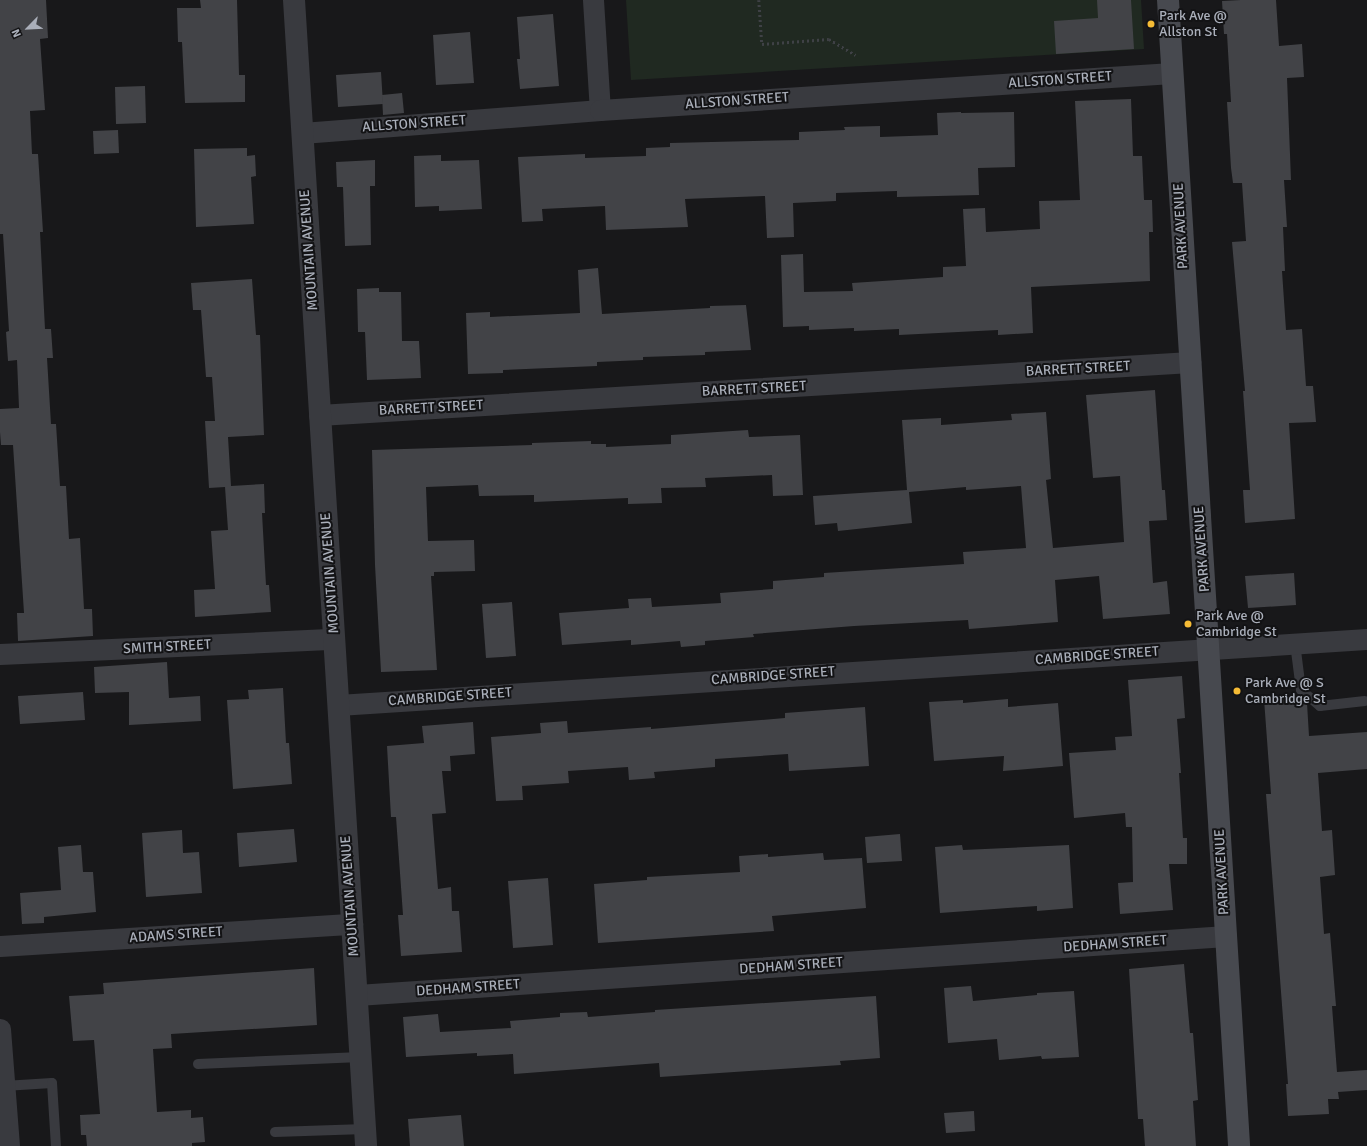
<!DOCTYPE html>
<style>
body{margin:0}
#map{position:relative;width:1367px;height:1146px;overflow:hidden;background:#18181a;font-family:Signika,sans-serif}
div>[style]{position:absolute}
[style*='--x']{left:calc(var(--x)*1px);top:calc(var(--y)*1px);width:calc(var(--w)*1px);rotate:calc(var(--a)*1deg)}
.green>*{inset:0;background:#202921}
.building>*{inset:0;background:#424347}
.path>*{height:2.5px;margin-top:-1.25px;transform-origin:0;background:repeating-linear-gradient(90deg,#3f4146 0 2px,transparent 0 5px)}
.service>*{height:10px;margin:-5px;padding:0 5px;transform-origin:5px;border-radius:5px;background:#393a3f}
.minor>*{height:21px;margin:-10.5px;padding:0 10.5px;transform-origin:10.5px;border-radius:10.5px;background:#393a3f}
.tertiary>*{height:22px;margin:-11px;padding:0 11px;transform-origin:11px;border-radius:11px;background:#393a3f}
.secondary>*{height:22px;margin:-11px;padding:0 11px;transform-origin:11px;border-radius:11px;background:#47494f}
.dots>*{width:11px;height:11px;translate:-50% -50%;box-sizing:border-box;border:2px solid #131315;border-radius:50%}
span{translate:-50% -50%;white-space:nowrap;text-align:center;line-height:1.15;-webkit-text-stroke:4px #131315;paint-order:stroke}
.poi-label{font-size:14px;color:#aaafba}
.left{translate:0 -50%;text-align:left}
.street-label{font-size:14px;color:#aaafba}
.north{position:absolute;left:8px;top:8px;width:40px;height:40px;-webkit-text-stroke:3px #131315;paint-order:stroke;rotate:246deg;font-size:11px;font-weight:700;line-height:16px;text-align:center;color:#aaafba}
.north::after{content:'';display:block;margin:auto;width:14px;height:18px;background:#aaafba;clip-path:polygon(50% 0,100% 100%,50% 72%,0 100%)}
</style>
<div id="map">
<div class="green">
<i style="clip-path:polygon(626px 0,1141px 0,1144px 49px,631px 80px)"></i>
</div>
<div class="building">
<i style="clip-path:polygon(0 0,46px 0,48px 38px,40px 39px,45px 110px,30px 111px,32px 154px,38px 154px,43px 232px,40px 232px,45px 329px,51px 329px,53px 358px,47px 358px,51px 424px,56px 424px,60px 486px,66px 486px,69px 539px,80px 538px,84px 609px,92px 609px,93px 636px,18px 641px,17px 613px,24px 613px,13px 445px,1px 445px,0 432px,0 409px,19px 408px,17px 360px,8px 361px,6px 332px,9px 331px,3px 234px,0 234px)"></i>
<i style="clip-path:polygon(200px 0,237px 0,239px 75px,245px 75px,245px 102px,185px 103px,182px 42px,178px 42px,177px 8px,201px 8px)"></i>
<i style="clip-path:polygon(1097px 0,1131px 0,1134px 49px,1056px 54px,1054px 21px,1098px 18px)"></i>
<i style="clip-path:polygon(1241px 0,1276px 0,1279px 46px,1302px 44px,1304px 77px,1287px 78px,1291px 180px,1284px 180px,1287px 227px,1283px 227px,1285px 271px,1282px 271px,1286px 330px,1302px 329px,1306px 386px,1313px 386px,1316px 422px,1289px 423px,1295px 519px,1245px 523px,1243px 490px,1250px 490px,1243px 391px,1245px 391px,1232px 242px,1246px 241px,1242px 183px,1233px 183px,1231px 168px,1227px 102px,1231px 102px,1227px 34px,1224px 34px,1222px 1px)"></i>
<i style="clip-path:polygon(553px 14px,559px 86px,520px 89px,517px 59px,520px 59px,517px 17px)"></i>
<i style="clip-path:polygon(470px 32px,474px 83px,436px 85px,433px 35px)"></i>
<i style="clip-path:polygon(381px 72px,383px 104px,338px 107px,336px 75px)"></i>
<i style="clip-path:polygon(145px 86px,146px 123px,116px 124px,115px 87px)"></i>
<i style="clip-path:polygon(402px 93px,404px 113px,383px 115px,382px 95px)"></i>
<i style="clip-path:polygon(1131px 99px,1133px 156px,1142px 156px,1144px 200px,1152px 200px,1153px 232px,1149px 232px,1150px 281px,1031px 287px,1033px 333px,998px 335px,998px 330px,899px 335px,899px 329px,854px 331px,854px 328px,809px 330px,809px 326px,783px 327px,781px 255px,803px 254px,804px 292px,853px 291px,852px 283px,943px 277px,943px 267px,966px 266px,963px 209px,985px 208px,986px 232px,1040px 229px,1039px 201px,1080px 200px,1075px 101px)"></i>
<i style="clip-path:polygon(961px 112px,961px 113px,1014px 112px,1015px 167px,978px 168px,979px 195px,897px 197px,897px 191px,836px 193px,836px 201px,793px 203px,794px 237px,767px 238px,765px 196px,685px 199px,688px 227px,606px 230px,605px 206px,542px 209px,543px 221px,522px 222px,518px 157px,585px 154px,585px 158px,646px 156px,646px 148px,670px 147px,670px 143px,799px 140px,799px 132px,845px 130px,844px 127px,880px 126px,880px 137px,938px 135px,937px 113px)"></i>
<i style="clip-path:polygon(118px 130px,119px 153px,94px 154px,93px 131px)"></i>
<i style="clip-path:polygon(247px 148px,247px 156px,255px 155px,256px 176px,251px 177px,254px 224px,196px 227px,194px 149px)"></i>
<i style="clip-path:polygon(441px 155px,441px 161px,479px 160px,482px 209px,439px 211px,439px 206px,415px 207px,414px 156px)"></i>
<i style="clip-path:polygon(375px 160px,375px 186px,370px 186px,371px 245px,345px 246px,343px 187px,337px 187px,336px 162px)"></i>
<i style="clip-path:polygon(598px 268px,602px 314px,710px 308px,710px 306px,746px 305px,751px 350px,705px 352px,705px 355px,643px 357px,643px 360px,597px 362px,597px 366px,503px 370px,503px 373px,468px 374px,466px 313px,490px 312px,490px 317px,580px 313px,578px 270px)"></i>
<i style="clip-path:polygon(252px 279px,256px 335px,260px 335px,264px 435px,228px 437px,231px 486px,264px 484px,265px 513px,262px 513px,266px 585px,269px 585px,271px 612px,195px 617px,194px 590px,215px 589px,211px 531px,228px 530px,225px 487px,209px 488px,205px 421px,215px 421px,212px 377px,206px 377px,201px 310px,193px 310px,191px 283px)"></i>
<i style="clip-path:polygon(379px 288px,379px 292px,401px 292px,402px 341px,419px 341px,421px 378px,367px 380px,365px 332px,358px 332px,357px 289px)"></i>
<i style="clip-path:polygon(1155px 390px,1162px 490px,1165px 490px,1167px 520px,1149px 521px,1153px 583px,1167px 581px,1170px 614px,1103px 619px,1099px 576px,1055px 580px,1058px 622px,969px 629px,968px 620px,854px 626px,753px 634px,754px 637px,705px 641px,705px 645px,681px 647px,680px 641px,631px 645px,631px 640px,562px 645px,559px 613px,629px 608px,628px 599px,651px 598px,652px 607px,721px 603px,720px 593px,773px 589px,773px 581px,824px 577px,824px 573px,964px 564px,963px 552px,1026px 548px,1021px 486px,966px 490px,966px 487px,909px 492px,912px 523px,838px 531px,837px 523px,815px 525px,813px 496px,907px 490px,902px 420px,941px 418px,941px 425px,1012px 420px,1011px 414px,1046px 412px,1051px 479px,1046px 480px,1053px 548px,1124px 542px,1120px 476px,1093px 478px,1086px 395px)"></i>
<i style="clip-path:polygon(748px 430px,749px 437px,800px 435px,803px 495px,773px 496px,772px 475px,705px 478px,706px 487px,661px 488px,662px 503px,628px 504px,628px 498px,534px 502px,534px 495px,479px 496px,478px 485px,426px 487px,428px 541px,474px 540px,475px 571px,434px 572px,434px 576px,431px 576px,437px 670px,381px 672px,375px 565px,372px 450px,532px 445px,532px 443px,591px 441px,591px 444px,606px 444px,606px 447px,671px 444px,671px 435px)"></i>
<i style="clip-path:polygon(1294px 573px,1296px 605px,1248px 608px,1245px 576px)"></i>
<i style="clip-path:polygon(512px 602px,516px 656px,486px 658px,482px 604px)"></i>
<i style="clip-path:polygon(167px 662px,169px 698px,200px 696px,201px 721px,129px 725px,129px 692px,95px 693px,94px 667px)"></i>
<i style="clip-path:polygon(1182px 676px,1185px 718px,1177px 719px,1181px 773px,1179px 773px,1183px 838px,1187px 838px,1187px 864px,1169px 864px,1173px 910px,1120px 914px,1118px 883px,1133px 882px,1132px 827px,1126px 827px,1125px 813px,1074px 818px,1069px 753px,1116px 750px,1115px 737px,1132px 736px,1128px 680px)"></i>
<i style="clip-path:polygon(283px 688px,286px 743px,289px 743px,292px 784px,233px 789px,227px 700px,249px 699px,248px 690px)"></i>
<i style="clip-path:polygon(83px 692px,85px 720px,20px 724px,18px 696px)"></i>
<i style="clip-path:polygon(1298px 696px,1307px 703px,1309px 736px,1367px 732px,1367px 769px,1318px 773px,1322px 831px,1332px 830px,1335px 875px,1320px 877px,1324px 934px,1330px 933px,1336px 1006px,1332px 1006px,1337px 1072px,1367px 1070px,1367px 1090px,1338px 1092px,1339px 1099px,1328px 1099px,1329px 1114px,1288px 1116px,1286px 1084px,1288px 1084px,1266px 794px,1271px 794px,1264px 699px)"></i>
<i style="clip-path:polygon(1008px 699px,1008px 707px,1058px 703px,1063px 766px,1003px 771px,1004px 756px,934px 761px,929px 702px,963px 700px,963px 703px)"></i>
<i style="clip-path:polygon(865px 707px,869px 766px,789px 771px,788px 754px,715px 759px,715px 767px,654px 772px,655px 778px,629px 780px,628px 767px,568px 771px,569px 783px,522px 786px,523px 800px,496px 801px,491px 737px,541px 733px,540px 723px,567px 721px,568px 733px,651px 727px,651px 729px,785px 718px,785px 713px)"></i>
<i style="clip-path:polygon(473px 722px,475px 754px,450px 756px,451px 771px,442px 771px,446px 813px,432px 814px,438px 889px,451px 887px,452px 911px,459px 911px,462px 952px,401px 956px,398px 915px,403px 915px,396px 817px,391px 817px,387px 746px,424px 743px,422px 726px)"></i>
<i style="clip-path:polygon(294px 829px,297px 862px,239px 867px,237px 833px)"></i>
<i style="clip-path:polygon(182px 830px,183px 853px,199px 852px,202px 893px,146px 897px,142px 833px)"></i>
<i style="clip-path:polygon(900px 834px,902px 861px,867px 863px,865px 837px)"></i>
<i style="clip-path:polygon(81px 845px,83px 872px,93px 872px,96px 912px,44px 917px,44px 923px,22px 924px,20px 893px,61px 890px,58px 847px)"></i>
<i style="clip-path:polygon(962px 845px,963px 850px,1069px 845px,1073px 908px,1037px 911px,1037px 906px,940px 913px,935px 847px)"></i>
<i style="clip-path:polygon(823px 853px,824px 860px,862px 858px,866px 908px,772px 916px,774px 931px,598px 943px,594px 884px,647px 880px,647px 877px,740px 872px,739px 856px,768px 854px,768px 857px)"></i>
<i style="clip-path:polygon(548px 878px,553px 945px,513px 948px,508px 881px)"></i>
<i style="clip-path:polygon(1184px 964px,1190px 1033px,1193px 1033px,1198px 1100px,1193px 1101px,1196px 1146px,1145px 1146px,1143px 1119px,1138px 1119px,1129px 969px)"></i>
<i style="clip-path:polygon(314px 968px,317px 1025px,171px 1034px,172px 1048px,153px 1049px,157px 1112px,191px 1110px,191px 1118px,203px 1117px,205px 1142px,192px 1143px,192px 1146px,87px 1146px,86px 1135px,81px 1135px,80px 1115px,100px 1114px,94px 1040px,73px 1041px,69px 996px,104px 994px,103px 983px)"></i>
<i style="clip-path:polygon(971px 986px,973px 1001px,1037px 995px,1037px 993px,1074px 991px,1079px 1057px,1042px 1059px,1041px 1056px,999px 1060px,997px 1039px,948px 1043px,944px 988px)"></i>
<i style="clip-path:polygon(876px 996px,880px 1058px,840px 1061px,841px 1065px,660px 1077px,659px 1063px,514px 1074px,513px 1054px,477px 1056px,477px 1053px,406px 1057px,403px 1017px,438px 1014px,440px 1032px,511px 1028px,510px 1021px,560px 1017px,560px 1013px,587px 1012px,588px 1017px,655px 1012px,655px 1010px)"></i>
<i style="clip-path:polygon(974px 1111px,975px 1131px,946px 1133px,944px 1113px)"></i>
<i style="clip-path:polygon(461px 1115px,464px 1146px,410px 1146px,408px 1119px)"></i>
</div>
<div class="path">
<i style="--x:759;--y:0;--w:44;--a:86.1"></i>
<i style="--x:762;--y:44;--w:67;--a:-4.3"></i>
<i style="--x:829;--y:39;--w:31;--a:31"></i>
</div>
<div class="service">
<i style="--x:1295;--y:643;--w:47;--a:82.7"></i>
<i style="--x:1301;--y:690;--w:25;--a:40"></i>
<i style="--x:1320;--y:706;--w:45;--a:-6.3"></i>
<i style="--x:198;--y:1064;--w:163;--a:-2.5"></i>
<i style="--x:4;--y:1086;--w:48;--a:-3.6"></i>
<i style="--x:52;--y:1083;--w:63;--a:86.4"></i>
<i style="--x:275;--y:1132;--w:90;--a:-1.9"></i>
</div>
<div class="minor">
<i style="--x:593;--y:0;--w:110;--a:86.4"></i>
<i style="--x:302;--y:133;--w:299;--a:-4.4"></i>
<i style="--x:600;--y:110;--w:573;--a:-3.7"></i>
<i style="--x:319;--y:415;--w:873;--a:-3.48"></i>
<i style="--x:0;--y:654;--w:334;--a:-2.6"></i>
<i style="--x:338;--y:705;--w:1031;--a:-3.67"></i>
<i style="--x:0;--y:946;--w:353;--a:-3.6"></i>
<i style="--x:357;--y:995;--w:871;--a:-3.88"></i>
<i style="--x:0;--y:1029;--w:117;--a:85.6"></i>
</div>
<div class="tertiary">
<i style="--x:294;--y:0;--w:1148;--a:86.4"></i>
</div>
<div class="secondary">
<i style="--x:1168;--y:0;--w:1148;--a:86.45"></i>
</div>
<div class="dots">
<i style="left:1151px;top:24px;background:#f5bb35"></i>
<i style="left:1188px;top:624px;background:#f5bb35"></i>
<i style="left:1237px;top:691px;background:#f5bb35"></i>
</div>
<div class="poi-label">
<span class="left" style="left:1159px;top:24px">Park Ave @<br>Allston St</span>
<span class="left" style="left:1196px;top:624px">Park Ave @<br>Cambridge St</span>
<span class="left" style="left:1245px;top:691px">Park Ave @ S<br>Cambridge St</span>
</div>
<div class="street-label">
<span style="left:1060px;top:80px;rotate:-4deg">ALLSTON STREET</span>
<span style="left:737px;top:101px;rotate:-4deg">ALLSTON STREET</span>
<span style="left:414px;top:124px;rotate:-4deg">ALLSTON STREET</span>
<span style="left:1181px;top:226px;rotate:-93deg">PARK AVENUE</span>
<span style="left:309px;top:250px;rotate:-94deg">MOUNTAIN AVENUE</span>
<span style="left:1078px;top:369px;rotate:-3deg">BARRETT STREET</span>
<span style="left:754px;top:389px;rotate:-3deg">BARRETT STREET</span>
<span style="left:431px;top:408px;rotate:-3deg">BARRETT STREET</span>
<span style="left:1202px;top:549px;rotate:-94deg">PARK AVENUE</span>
<span style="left:330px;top:573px;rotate:-94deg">MOUNTAIN AVENUE</span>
<span style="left:167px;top:647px;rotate:-3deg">SMITH STREET</span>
<span style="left:1097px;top:656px;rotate:-4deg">CAMBRIDGE STREET</span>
<span style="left:773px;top:676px;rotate:-4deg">CAMBRIDGE STREET</span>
<span style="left:450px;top:697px;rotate:-4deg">CAMBRIDGE STREET</span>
<span style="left:1222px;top:872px;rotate:-93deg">PARK AVENUE</span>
<span style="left:350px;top:896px;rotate:-94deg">MOUNTAIN AVENUE</span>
<span style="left:176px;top:935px;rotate:-4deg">ADAMS STREET</span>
<span style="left:1115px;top:944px;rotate:-4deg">DEDHAM STREET</span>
<span style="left:791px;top:966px;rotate:-4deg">DEDHAM STREET</span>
<span style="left:468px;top:988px;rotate:-4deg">DEDHAM STREET</span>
</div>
<div class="north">N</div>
</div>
